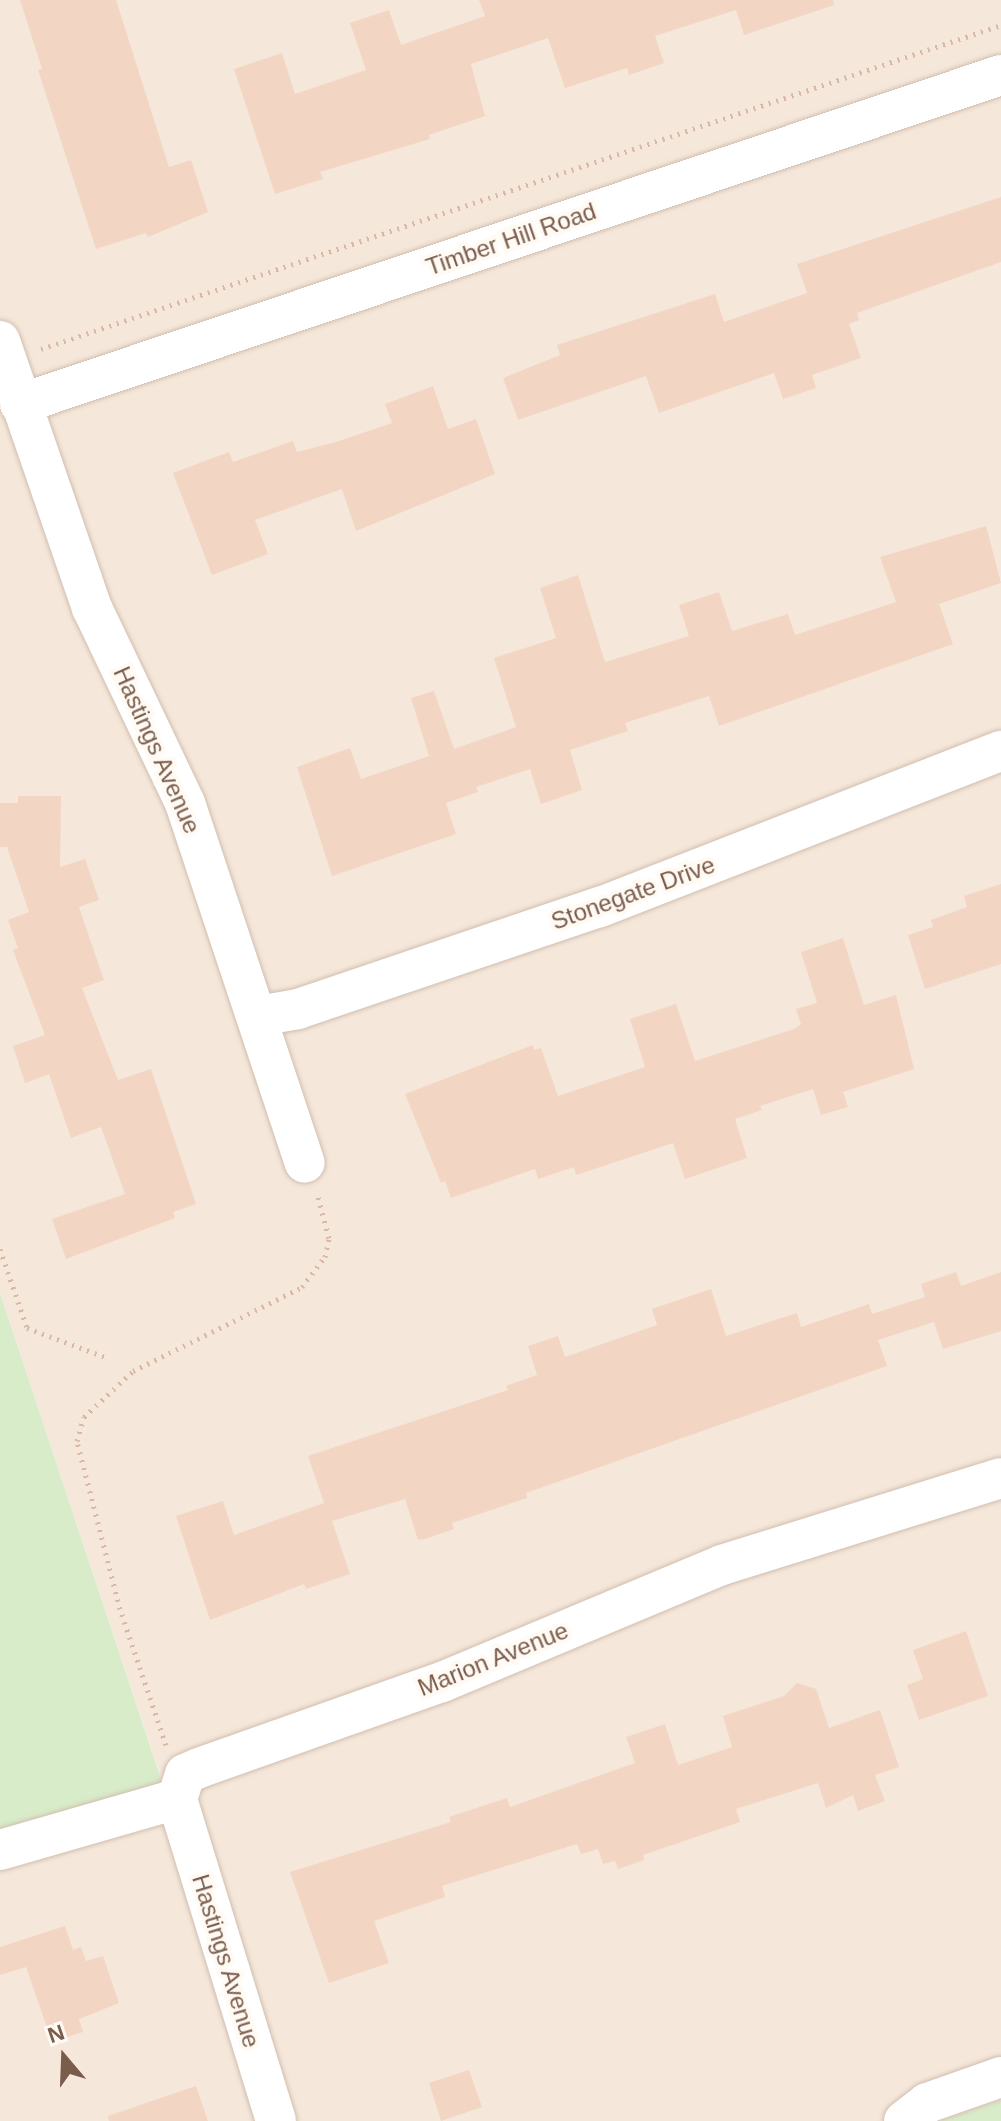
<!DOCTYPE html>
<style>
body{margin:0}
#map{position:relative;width:1001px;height:2121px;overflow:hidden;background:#fdf6ec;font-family:Arial,sans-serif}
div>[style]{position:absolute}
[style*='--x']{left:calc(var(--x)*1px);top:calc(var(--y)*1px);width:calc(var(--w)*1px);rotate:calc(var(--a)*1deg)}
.residential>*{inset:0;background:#f5e8da}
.green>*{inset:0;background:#d8ecc9}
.building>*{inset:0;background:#f3d5c3}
.path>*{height:5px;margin-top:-2.5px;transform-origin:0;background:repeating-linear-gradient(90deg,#d9b8a5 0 2px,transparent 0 8px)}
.roads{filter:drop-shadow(0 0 2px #d1beb0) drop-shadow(0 0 2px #d1beb0)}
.minor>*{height:40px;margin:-20px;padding:0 20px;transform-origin:20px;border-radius:20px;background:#fff}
span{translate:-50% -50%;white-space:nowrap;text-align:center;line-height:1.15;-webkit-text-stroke:8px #fffaf3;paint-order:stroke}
.street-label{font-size:24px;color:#7a5c4d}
.north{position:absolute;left:24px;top:2017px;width:80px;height:80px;-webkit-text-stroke:6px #fffaf3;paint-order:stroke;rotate:341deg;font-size:22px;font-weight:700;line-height:32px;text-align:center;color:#7a5c4d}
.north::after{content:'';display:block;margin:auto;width:28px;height:36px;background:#7a5c4d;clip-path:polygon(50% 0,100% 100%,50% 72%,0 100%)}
</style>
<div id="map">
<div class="residential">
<i style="clip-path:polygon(0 0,1001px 0,1001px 2121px,0 2121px,0 1835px,162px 1781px,0 1293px)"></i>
</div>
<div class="green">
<i style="clip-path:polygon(0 1293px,162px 1782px,0 1835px)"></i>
<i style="clip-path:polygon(1001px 2100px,1001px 2121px,941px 2121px,943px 2120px)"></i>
</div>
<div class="building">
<i style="clip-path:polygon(20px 0,116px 0,169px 167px,191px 160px,208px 212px,148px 237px,146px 233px,96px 249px,38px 70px,42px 69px)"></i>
<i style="clip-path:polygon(479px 0,833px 0,834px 5px,744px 35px,736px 10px,655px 36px,664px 63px,629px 75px,627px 68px,565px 88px,548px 38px,471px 64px,485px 116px,429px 135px,430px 139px,320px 172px,323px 179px,275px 194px,234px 69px,282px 53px,295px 94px,366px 70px,350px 23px,389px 10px,401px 45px,485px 16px)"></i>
<i style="clip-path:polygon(1001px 197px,1001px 262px,857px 313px,859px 320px,849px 324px,861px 358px,812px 375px,816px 388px,783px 399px,774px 373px,659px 413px,646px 376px,518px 420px,503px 378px,560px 355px,557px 345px,715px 294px,724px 322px,807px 293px,797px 264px)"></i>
<i style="clip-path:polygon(433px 386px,448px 429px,476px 419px,495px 474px,356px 531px,342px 489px,255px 520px,268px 554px,212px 575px,173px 473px,229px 452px,233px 462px,293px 441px,297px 452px,336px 442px,392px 423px,385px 404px)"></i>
<i style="clip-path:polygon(986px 526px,1001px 583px,939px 604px,953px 644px,719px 726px,709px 696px,625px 723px,628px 731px,570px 750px,582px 790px,541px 804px,530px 769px,476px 787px,478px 792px,446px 803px,456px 834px,332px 876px,297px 767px,350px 748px,361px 779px,429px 756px,411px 698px,434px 691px,454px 749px,516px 727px,494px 658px,556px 638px,540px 588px,578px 575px,605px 662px,689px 636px,679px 605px,719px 592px,732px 631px,788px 614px,795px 635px,896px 602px,880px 557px)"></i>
<i style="clip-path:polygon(18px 796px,61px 796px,60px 867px,85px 859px,99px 900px,79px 907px,104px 980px,82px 988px,118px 1080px,151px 1069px,196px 1204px,173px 1212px,175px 1218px,66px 1259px,52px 1219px,125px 1194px,101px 1127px,71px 1138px,49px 1074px,25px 1083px,13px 1046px,45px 1035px,13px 950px,18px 948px,8px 920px,29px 912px,7px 847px,0 847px,0 803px,18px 803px)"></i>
<i style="clip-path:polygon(1001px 884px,1001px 964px,925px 989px,908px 935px,933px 927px,931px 920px,967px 907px,964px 896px)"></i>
<i style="clip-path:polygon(843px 938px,864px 1005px,896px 995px,914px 1069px,843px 1092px,848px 1107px,821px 1115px,813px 1089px,760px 1106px,762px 1110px,735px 1119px,747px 1158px,685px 1179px,673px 1143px,576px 1175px,574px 1167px,538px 1179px,535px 1169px,451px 1198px,445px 1181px,441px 1183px,405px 1094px,533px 1045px,534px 1050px,541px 1048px,558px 1096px,645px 1067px,630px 1019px,676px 1004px,695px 1061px,794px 1029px,801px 1024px,796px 1009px,817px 1003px,801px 952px)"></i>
<i style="clip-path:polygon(956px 1272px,961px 1286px,1001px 1272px,1001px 1331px,943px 1349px,934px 1322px,878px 1340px,887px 1366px,526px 1493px,527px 1498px,452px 1523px,454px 1529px,425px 1539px,418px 1540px,405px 1499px,332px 1521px,350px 1574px,306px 1589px,304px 1584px,210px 1620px,176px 1516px,223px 1501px,234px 1535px,324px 1503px,308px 1456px,508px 1390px,506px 1386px,537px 1375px,528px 1346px,558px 1336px,565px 1357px,657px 1325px,652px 1309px,711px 1289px,726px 1336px,797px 1313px,801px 1327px,869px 1304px,872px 1314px,925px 1297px,921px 1284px)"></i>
<i style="clip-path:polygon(966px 1631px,988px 1696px,919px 1720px,907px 1685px,923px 1679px,913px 1650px)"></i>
<i style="clip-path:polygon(797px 1683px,816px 1689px,829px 1728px,880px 1710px,899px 1767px,875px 1775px,885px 1801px,858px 1811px,853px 1795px,826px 1808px,818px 1783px,736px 1809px,740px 1822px,643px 1855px,644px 1860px,618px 1869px,615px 1861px,603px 1864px,598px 1849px,581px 1854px,577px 1844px,442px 1886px,445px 1897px,374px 1921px,389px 1963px,329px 1983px,290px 1872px,451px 1822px,449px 1817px,507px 1798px,510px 1807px,635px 1763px,626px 1737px,665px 1724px,678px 1765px,732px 1747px,723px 1716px,784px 1696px)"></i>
<i style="clip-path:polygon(65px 1926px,73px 1950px,81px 1947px,86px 1961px,103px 1956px,119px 2003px,79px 2019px,83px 2032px,52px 2042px,26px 1967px,0 1975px,0 1947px)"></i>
<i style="clip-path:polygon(469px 2070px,482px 2107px,441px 2121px,429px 2083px)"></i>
<i style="clip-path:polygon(196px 2086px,208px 2121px,109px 2121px,108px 2116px)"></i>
</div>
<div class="path">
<i style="--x:41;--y:349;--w:1013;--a:-18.65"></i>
<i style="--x:0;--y:1249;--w:83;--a:71.1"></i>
<i style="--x:27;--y:1328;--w:86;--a:20.3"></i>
<i style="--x:166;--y:1745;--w:144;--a:-108.7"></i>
<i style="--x:120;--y:1609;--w:173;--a:-104.4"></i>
<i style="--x:77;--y:1441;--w:25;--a:-74"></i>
<i style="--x:84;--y:1417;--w:67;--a:-43.2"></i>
<i style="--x:133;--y:1371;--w:189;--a:-26.4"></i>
<i style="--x:302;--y:1287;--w:38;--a:-53"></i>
<i style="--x:325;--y:1257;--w:19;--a:-78"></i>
<i style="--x:329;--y:1238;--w:42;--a:-105"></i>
</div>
<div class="roads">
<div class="minor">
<i style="--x:0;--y:341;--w:282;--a:71"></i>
<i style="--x:92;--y:608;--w:216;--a:64.5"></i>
<i style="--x:185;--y:803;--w:379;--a:71.6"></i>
<i style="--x:20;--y:404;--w:1035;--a:-18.54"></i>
<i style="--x:258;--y:1016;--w:41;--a:-9.9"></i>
<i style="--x:298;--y:1009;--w:319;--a:-18.7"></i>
<i style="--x:600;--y:907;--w:430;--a:-21.3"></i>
<i style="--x:177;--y:1799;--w:337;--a:72.9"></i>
<i style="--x:0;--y:1850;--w:184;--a:-16.1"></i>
<i style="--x:177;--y:1799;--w:26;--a:-72"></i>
<i style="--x:185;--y:1774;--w:15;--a:-23"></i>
<i style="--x:199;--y:1768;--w:258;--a:-19.5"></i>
<i style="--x:442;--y:1682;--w:303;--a:-22.7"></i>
<i style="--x:722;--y:1565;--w:292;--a:-17.3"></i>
<i style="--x:904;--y:2121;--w:29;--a:-38"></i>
<i style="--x:927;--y:2103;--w:78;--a:-19.4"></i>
</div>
</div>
<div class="street-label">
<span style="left:511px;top:239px;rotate:-19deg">Timber Hill Road</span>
<span style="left:157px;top:750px;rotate:66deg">Hastings Avenue</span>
<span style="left:633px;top:893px;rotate:-20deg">Stonegate Drive</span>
<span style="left:493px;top:1659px;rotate:-22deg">Marion Avenue</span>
<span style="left:226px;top:1961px;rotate:73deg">Hastings Avenue</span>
</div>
<div class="north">N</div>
</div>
